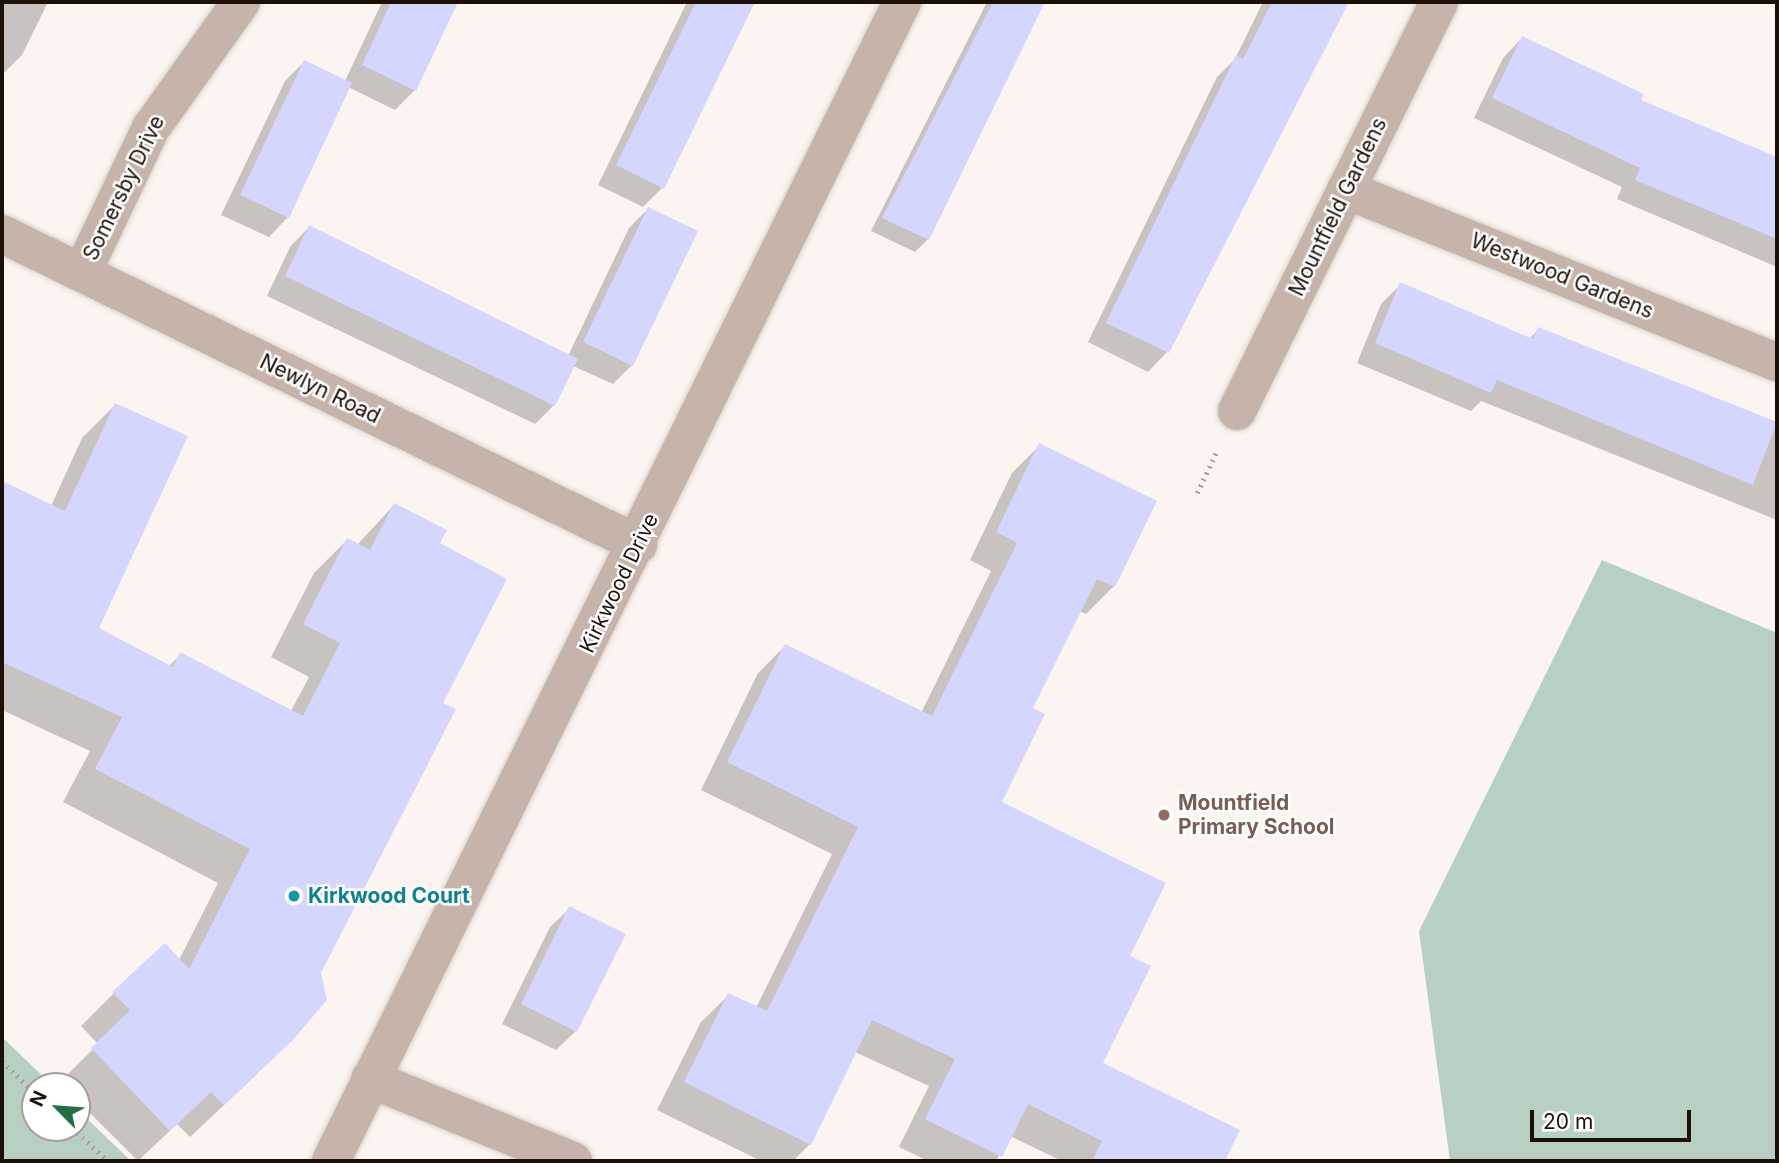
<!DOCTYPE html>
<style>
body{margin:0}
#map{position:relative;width:1779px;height:1163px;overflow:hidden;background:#fbf4f0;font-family:Inter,sans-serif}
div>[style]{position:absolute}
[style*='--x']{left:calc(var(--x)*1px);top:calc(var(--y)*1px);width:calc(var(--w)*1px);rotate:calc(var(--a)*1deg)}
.green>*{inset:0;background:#b7d0c2}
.shadow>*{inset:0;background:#0003}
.building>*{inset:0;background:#d5d6fe}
.path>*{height:4.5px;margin-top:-2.25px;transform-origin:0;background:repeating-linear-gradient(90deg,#aaa19c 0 2px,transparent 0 7px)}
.roads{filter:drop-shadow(0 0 2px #d7d0cb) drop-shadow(0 0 2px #d7d0cb)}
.minor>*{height:38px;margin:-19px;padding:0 19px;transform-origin:19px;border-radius:19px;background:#c6b3aa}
.dots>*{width:19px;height:19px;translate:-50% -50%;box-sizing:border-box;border:4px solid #fff;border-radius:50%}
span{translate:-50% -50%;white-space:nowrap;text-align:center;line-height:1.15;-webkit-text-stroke:5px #fff;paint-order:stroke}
.street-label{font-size:21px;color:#1c1009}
.education-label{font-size:21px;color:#785e54;font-weight:700}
.left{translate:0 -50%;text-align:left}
.culture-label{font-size:21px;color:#0d838f;font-weight:700}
.frame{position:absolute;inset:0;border:4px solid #1c1009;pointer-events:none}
.north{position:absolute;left:21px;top:1072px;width:70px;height:70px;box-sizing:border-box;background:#fff;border:2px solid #a49f9d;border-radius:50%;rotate:295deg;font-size:19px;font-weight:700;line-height:28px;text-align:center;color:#1c1009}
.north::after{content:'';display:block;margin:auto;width:24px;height:32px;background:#237040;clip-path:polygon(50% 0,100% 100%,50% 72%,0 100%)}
.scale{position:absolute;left:1530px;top:1110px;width:161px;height:32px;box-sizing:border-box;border:4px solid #1c1009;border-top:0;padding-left:9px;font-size:21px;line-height:24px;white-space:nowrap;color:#1c1009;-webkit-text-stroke:5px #fff;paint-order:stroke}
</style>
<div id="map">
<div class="green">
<i style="clip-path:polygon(1602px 560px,1777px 633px,1777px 1161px,1450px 1161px,1419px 931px)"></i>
<i style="clip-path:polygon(2px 1037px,53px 1086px,35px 1086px,35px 1128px,77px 1128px,77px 1109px,131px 1161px,2px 1161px)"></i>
</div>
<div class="shadow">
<i style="clip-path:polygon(2px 2px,48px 2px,22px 55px,2px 75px)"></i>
<i style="clip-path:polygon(382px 2px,456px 2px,415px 90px,395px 110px,348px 87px,288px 217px,269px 237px,221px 215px,285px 81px,304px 62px,345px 81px)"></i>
<i style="clip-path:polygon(687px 2px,752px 2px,662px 188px,643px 207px,598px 185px)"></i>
<i style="clip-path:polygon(987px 2px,1042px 2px,928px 239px,915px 252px,871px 231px)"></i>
<i style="clip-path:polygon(1263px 2px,1348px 2px,1167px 352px,1148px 372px,1088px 342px,1217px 77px,1235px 59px)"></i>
<i style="clip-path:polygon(1522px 38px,1639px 101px,1777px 160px,1777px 267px,1617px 199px,1622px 187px,1474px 118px,1503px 58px)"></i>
<i style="clip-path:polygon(648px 209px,632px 365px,613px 384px,573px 366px,554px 405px,535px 424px,267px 296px,290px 247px,309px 227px,568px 356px,629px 228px)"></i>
<i style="clip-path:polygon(1401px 284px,1529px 339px,1539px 329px,1777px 424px,1777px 520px,1481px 401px,1471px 411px,1357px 363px,1381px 304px)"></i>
<i style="clip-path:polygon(115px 405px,97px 629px,169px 666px,180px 655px,291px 711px,309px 677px,271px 657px,314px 573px,347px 540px,357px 545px,394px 505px,438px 544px,257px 1074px,190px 1137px,177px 1124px,138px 1161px,77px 1100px,77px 1086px,60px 1082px,98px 1044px,81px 1026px,114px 993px,179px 960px,218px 883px,63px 802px,90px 751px,2px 710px,2px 484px,51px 506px,82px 438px)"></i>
<i style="clip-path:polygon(1040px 445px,1114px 586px,1086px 614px,1079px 611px,1030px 709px,999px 803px,1128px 956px,1101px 1063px,1238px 1131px,1223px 1161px,1062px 1161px,1010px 1136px,996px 1161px,928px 1161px,899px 1147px,929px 1086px,855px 1052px,810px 1144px,793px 1161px,761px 1161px,657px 1110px,701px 1022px,729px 995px,756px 1008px,832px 854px,701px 790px,758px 673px,785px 646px,921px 713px,991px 571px,970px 560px,1012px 473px)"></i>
<i style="clip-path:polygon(570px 908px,576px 1031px,556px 1050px,502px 1024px,550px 927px)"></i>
</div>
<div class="building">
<i style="clip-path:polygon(391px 2px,458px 2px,416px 91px,362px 65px)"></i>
<i style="clip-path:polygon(696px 2px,755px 2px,664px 189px,616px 165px)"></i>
<i style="clip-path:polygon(993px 2px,1045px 2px,929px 240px,882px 218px)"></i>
<i style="clip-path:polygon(1272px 2px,1349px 2px,1169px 353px,1106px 323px,1236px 55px,1243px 59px)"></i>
<i style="clip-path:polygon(1522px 36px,1644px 94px,1641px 100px,1777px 157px,1777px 239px,1635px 180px,1640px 168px,1492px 98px)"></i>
<i style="clip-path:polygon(304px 60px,352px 83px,289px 218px,240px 195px)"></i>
<i style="clip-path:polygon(648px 207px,698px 231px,633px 366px,583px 342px)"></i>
<i style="clip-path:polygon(309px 225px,578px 359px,555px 406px,285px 276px)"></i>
<i style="clip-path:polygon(1400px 282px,1533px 339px,1538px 327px,1777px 422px,1753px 485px,1497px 380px,1491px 393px,1375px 343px)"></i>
<i style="clip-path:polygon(115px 403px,188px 436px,99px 628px,173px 667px,180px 652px,303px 716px,340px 643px,303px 624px,347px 538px,370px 550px,394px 503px,447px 530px,440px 543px,507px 579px,443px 703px,456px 709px,321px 973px,327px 1000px,292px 1041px,224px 1105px,211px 1092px,170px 1131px,91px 1048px,130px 1010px,112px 992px,165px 943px,189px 969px,250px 849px,95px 769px,122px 717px,2px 662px,2px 481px,65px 511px)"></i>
<i style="clip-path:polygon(1039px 443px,1157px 501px,1115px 587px,1097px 579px,1033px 708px,1045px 714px,1002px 802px,1166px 883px,1130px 956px,1151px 966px,1103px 1063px,1240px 1130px,1225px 1161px,1092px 1161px,1102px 1141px,1028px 1104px,1002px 1157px,925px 1119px,955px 1059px,872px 1020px,811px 1145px,684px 1082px,728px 993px,767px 1011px,858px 827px,727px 762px,785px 644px,932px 716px,1017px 543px,996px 532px)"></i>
<i style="clip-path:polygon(569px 906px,626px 934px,577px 1032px,521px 1004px)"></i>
</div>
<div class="path">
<i style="--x:1197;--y:493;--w:44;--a:-64.6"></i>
<i style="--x:2;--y:1061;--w:46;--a:44.1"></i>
<i style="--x:72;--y:1128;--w:49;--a:42.5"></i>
</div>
<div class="roads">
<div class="minor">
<i style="--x:1346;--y:190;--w:464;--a:21.8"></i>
<i style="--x:2;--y:234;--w:708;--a:25.99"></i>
<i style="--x:82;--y:273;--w:161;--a:-64.6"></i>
<i style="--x:151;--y:128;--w:155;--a:-54.5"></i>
<i style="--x:1237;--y:411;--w:456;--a:-63.7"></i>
<i style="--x:370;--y:1079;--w:219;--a:22"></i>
<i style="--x:331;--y:1161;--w:1292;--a:-63.77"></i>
</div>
</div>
<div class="dots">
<i style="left:1164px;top:815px;background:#8d6e63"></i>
<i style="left:294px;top:896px;background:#0f9aa8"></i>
</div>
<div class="street-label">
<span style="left:124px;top:188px;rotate:-64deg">Somersby Drive</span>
<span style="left:1338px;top:207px;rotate:-64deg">Mountfield Gardens</span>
<span style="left:1562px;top:276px;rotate:22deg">Westwood Gardens</span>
<span style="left:320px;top:389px;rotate:26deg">Newlyn Road</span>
<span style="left:619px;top:583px;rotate:-64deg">Kirkwood Drive</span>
</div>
<div class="education-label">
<span class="left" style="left:1178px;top:815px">Mountfield<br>Primary School</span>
</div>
<div class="culture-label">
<span class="left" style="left:308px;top:896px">Kirkwood Court</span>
</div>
<div class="frame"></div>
<div class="north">N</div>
<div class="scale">20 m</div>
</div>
